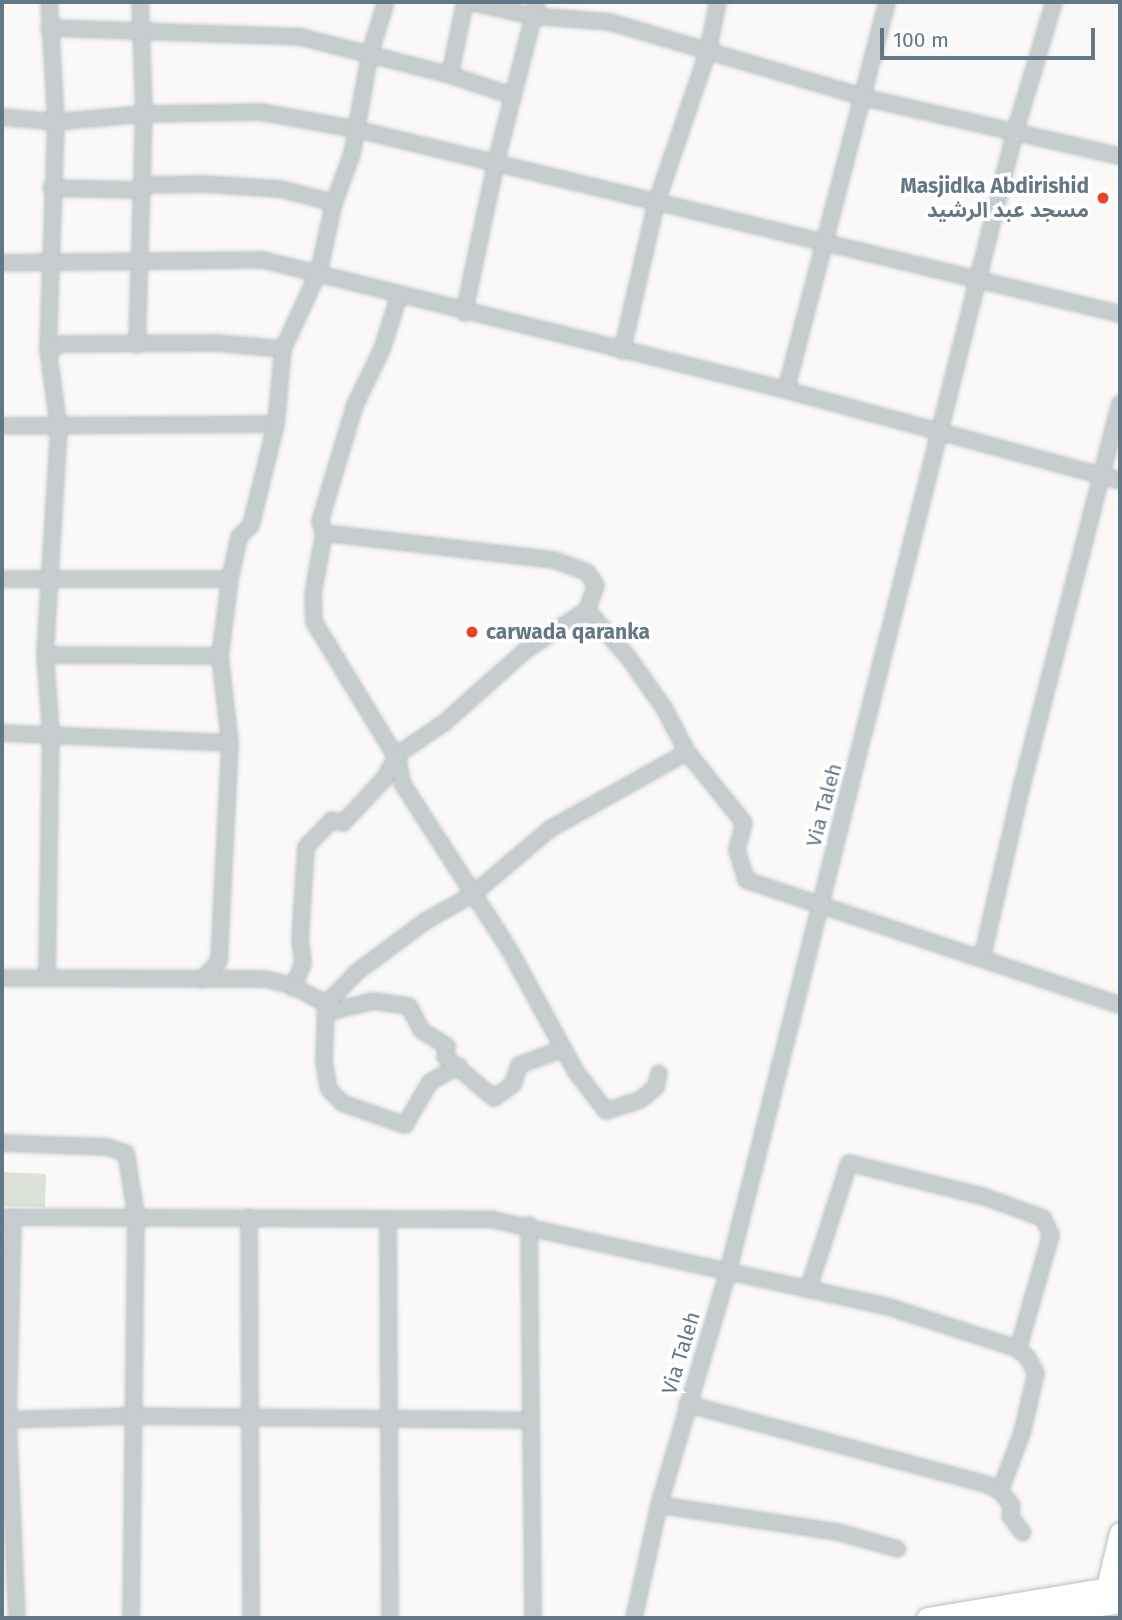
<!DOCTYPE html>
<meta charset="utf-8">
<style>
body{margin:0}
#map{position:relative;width:1122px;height:1620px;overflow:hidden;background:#faf9f7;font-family:"Fira Sans","Noto Sans Arabic",sans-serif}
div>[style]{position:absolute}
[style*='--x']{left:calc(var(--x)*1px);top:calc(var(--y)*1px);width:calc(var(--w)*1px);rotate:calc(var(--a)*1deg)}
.green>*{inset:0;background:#dce2d8}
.roads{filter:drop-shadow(0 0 2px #b7bec2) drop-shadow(0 0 2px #b7bec2)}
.street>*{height:14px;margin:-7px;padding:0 7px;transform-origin:7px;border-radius:7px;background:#c7cccf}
.secondary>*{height:21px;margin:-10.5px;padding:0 10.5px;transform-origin:10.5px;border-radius:10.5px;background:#fff}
.dots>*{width:19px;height:19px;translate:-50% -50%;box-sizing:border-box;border:4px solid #fff;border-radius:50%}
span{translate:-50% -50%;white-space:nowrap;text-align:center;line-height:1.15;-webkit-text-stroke:7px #fff;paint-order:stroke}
.poi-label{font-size:21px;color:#637884;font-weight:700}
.right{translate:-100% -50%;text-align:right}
.left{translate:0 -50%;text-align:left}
.street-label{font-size:21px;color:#637884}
.frame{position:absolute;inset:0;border:4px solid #637884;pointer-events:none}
.scale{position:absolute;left:880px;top:28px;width:215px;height:32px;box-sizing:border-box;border:4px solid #637884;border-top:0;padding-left:9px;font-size:21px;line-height:24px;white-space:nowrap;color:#637884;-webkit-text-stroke:5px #fff;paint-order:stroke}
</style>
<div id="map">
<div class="green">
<i style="clip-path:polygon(2px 1172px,46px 1174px,45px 1207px,2px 1206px)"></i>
</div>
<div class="roads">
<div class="street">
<i style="--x:469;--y:2;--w:66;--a:12.3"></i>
<i style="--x:533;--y:16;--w:77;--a:4.5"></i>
<i style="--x:610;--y:22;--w:267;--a:16.5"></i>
<i style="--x:866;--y:98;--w:261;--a:12.9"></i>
<i style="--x:49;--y:28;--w:252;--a:2"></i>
<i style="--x:301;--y:37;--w:154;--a:14.3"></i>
<i style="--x:450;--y:75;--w:66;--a:18.4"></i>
<i style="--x:450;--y:75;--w:75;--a:-78.4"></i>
<i style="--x:2;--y:117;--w:54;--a:5.3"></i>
<i style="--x:56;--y:122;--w:88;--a:-5.2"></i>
<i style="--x:144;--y:114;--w:117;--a:-1"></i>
<i style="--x:261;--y:112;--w:96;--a:10.3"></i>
<i style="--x:355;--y:129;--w:787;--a:13.59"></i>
<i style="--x:51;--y:188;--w:88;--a:1.3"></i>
<i style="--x:139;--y:190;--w:10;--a:-29"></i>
<i style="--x:148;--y:185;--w:56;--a:-1"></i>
<i style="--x:204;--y:184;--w:77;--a:3.7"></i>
<i style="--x:281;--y:189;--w:55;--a:14.8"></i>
<i style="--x:2;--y:263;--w:261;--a:-0.7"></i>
<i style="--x:263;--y:260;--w:539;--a:13.96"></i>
<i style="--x:786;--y:390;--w:346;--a:15.2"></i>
<i style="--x:399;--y:296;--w:56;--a:107.8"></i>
<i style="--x:382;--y:349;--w:62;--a:115.7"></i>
<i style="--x:355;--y:405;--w:122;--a:106.7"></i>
<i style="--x:320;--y:522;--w:12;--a:70"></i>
<i style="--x:324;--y:533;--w:62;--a:100.2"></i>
<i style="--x:313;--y:594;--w:28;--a:88"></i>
<i style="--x:314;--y:622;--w:162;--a:58.7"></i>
<i style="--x:398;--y:760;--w:23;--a:80"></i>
<i style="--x:402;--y:783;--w:197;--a:57.2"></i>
<i style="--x:509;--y:949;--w:140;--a:61.4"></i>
<i style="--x:576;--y:1072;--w:49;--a:52.4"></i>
<i style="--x:606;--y:1111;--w:36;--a:-18"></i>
<i style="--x:640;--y:1100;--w:21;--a:-39"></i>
<i style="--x:656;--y:1087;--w:14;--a:-78"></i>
<i style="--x:464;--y:313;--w:154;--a:-78"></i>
<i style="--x:496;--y:162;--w:165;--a:-75.6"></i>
<i style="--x:137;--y:345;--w:231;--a:-88.3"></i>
<i style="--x:144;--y:114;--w:112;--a:-92"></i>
<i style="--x:48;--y:350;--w:15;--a:-23"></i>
<i style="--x:62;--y:344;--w:154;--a:-0.4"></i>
<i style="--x:216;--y:343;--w:67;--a:5.1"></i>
<i style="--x:622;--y:351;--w:151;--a:-77"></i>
<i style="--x:656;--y:204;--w:162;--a:-71.2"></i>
<i style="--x:708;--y:51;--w:50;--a:-78.5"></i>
<i style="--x:786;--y:390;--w:401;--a:-75.4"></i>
<i style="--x:2;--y:426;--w:274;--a:-0.4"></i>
<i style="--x:324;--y:533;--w:232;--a:6.7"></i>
<i style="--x:554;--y:560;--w:35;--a:20"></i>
<i style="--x:587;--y:572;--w:16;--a:55"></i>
<i style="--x:596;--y:585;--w:27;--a:110"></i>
<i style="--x:2;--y:579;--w:228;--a:0"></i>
<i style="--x:45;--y:655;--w:175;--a:0.3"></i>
<i style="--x:2;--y:733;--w:228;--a:2.5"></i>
<i style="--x:982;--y:958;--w:178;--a:-77"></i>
<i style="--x:1022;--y:785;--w:394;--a:-75.6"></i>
<i style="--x:47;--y:977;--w:245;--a:-89.1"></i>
<i style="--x:51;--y:732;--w:77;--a:-94.5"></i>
<i style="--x:45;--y:655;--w:226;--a:-86.5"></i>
<i style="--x:59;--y:429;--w:80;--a:-97.9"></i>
<i style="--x:48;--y:350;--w:228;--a:-88"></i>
<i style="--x:56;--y:122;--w:120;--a:-93.3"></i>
<i style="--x:2;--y:978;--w:263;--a:0.2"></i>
<i style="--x:265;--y:979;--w:27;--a:13"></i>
<i style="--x:291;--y:985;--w:40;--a:28"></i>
<i style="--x:326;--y:1004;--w:58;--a:92"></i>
<i style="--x:324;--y:1062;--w:27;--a:80"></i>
<i style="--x:329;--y:1089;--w:19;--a:47"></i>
<i style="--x:342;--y:1103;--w:67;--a:19.2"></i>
<i style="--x:405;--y:1125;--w:50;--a:-59.8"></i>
<i style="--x:430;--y:1082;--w:33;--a:-29"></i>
<i style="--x:202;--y:980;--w:25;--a:-48"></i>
<i style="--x:219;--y:961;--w:218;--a:-87.1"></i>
<i style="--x:230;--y:743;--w:88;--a:-96.6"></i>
<i style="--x:220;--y:656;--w:78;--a:-82.6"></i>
<i style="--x:230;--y:579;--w:43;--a:-77.9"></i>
<i style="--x:239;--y:537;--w:17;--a:-45"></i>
<i style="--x:251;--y:525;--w:104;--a:-76.1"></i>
<i style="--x:276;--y:424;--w:75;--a:-84.7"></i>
<i style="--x:283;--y:349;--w:86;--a:-65.2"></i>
<i style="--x:319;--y:271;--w:70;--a:-77.6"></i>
<i style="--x:334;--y:203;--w:52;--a:-69.8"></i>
<i style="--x:352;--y:154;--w:103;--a:-79.9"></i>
<i style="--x:370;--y:53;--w:53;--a:-72.6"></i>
<i style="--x:293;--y:988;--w:27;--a:-68"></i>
<i style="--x:303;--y:963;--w:23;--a:-97"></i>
<i style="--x:300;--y:940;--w:93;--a:-86.3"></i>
<i style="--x:306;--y:847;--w:37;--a:-46"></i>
<i style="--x:332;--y:820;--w:11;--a:15"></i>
<i style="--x:343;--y:823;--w:60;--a:-47"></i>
<i style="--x:384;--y:779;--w:29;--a:-61"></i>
<i style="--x:398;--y:754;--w:55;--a:-34"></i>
<i style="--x:444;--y:723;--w:110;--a:-41.7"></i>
<i style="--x:526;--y:650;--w:73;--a:-33.3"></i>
<i style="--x:587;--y:610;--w:62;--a:48.9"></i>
<i style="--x:628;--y:657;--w:62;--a:54.8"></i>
<i style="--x:664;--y:708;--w:50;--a:62.4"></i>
<i style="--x:687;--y:752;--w:91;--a:51.2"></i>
<i style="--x:744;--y:823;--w:28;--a:105"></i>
<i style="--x:737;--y:850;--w:31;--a:73"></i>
<i style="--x:746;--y:880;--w:394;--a:18.5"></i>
<i style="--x:326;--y:1004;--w:45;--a:-45.9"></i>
<i style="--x:357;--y:972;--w:84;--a:-36.7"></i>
<i style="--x:424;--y:922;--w:56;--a:-29.7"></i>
<i style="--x:473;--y:894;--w:101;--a:-40.2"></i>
<i style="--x:550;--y:829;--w:157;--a:-29.3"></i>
<i style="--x:329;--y:1012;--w:45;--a:-14"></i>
<i style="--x:373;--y:1001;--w:36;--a:8"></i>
<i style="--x:409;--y:1006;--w:27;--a:63"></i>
<i style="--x:421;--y:1030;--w:31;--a:32"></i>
<i style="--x:447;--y:1046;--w:11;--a:100"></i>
<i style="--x:445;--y:1057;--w:64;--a:39.9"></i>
<i style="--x:494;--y:1098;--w:24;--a:-36"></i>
<i style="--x:513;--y:1084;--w:20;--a:-72"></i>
<i style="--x:519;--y:1065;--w:47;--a:-20"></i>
<i style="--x:2;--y:1143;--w:105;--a:2.2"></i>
<i style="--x:107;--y:1147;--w:20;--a:18"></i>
<i style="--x:126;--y:1153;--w:63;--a:80.8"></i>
<i style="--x:136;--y:1215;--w:403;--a:90.7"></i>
<i style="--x:2;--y:1217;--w:492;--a:0.3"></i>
<i style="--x:494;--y:1220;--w:401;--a:12.4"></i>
<i style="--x:886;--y:1306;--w:139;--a:18"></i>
<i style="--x:1018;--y:1349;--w:13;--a:42"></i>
<i style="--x:1028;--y:1358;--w:17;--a:62"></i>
<i style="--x:1036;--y:1373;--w:62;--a:103.1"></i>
<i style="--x:1022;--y:1433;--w:62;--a:110.8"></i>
<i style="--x:13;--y:1217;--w:204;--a:91.4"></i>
<i style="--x:8;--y:1421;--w:197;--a:87.4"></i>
<i style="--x:249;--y:1217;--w:401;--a:89.7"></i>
<i style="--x:388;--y:1219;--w:399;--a:89.7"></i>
<i style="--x:529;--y:1225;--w:393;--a:89.4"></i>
<i style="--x:808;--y:1290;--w:133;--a:-72.1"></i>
<i style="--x:849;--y:1163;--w:140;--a:14"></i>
<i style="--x:985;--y:1197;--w:62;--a:19.9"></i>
<i style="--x:1043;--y:1218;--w:19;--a:65"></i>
<i style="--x:1051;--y:1235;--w:119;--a:106.1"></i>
<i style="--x:687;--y:1404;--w:310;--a:15"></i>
<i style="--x:986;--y:1484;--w:16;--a:27"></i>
<i style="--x:1000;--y:1491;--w:19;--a:51"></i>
<i style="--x:1012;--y:1506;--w:10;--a:101"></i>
<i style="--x:1010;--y:1516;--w:21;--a:53"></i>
<i style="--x:2;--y:1420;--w:129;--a:-1.8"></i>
<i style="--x:131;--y:1416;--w:398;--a:0.6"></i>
<i style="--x:659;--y:1505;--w:181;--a:8.6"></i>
<i style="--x:838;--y:1532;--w:62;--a:15.8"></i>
<i style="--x:634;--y:1618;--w:116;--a:-77.5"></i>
<i style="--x:659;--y:1505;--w:247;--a:-73.5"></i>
<i style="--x:729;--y:1268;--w:1171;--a:-75.87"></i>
<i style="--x:1015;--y:132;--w:136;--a:-73.3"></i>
</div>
<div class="secondary">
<i style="--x:1104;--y:1599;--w:68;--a:-76.4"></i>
<i style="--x:927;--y:1618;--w:196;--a:-9.4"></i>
<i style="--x:1013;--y:1618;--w:108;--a:-8.5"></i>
</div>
</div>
<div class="dots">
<i style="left:1103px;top:198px;background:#ec4225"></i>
<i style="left:472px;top:632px;background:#ec4225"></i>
</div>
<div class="poi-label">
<span class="right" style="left:1089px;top:198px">Masjidka Abdirishid<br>مسجد عبد الرشيد</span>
<span class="left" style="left:486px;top:632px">carwada qaranka</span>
</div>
<div class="street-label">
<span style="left:824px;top:805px;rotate:-75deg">Via Taleh</span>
<span style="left:681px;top:1353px;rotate:-73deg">Via Taleh</span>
</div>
<div class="frame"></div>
<div class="scale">100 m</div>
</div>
